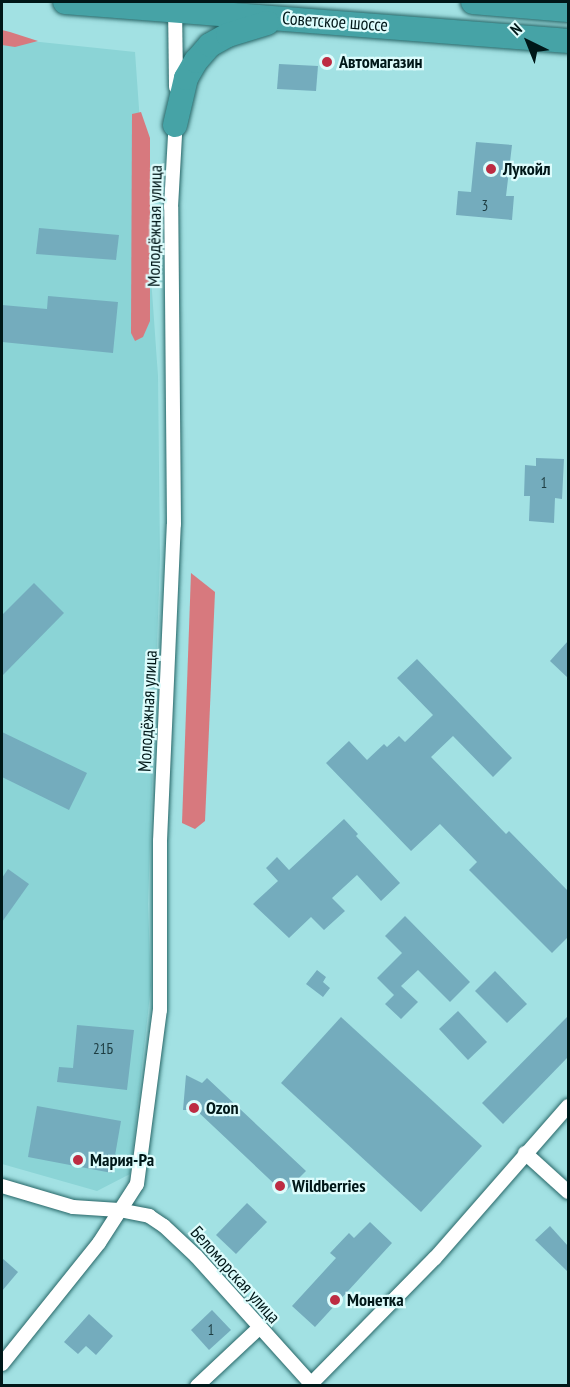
<!DOCTYPE html>
<meta charset="utf-8">
<style>
body{margin:0}
#map{position:relative;width:570px;height:1387px;overflow:hidden;background:#a2e1e3;font-family:"PT Sans Narrow",sans-serif}
div>[style]{position:absolute}
[style*='--x']{left:calc(var(--x)*1px);top:calc(var(--y)*1px);width:calc(var(--w)*1px);rotate:calc(var(--a)*1deg)}
.built>*{inset:0;background:#8bd4d6}
.forest>*{inset:0;background:#d7797e}
.building>*{inset:0;background:#74acbd}
.roads{filter:drop-shadow(0 0 2px #276667) drop-shadow(0 0 2px #276667)}
.street>*{height:14px;margin:-7px;padding:0 7px;transform-origin:7px;border-radius:7px;background:#fff}
.highway>*{height:24px;margin:-12px;padding:0 12px;transform-origin:12px;border-radius:12px;background:#46a3a6}
.dots>*{width:16px;height:16px;translate:-50% -50%;box-sizing:border-box;border:3px solid #ddfcfc;border-radius:50%}
span{translate:-50% -50%;white-space:nowrap;text-align:center;line-height:1.15;-webkit-text-stroke:4.5px #ddfcfc;paint-order:stroke}
.number-label{font-size:15px;color:#1d3c41}
.number-label span{-webkit-text-stroke-width:0}
.street-label{font-size:18px;color:#001718}
.poi-label{font-size:18px;color:#001718;font-weight:700}
.left{translate:0 -50%;text-align:left}
.frame{position:absolute;inset:0;border:3px solid #001718;pointer-events:none}
.north{position:absolute;left:498px;top:12px;width:60px;height:60px;-webkit-text-stroke:4px #ddfcfc;paint-order:stroke;rotate:317deg;font-size:16px;font-weight:700;line-height:24px;text-align:center;color:#001718}
.north::after{content:'';display:block;margin:auto;width:21px;height:27px;background:#001718;clip-path:polygon(50% 0,100% 100%,50% 72%,0 100%)}
</style>
<div id="map">
<div class="built">
<i style="clip-path:polygon(2px 38px,135px 52px,158px 376px,160px 559px,148px 904px,151px 986px,130px 1174px,97px 1191px,2px 1164px)"></i>
</div>
<div class="forest">
<i style="clip-path:polygon(2px 30px,10px 32px,38px 41px,15px 47px,2px 45px)"></i>
<i style="clip-path:polygon(141px 112px,150px 138px,150px 321px,143px 337px,135px 341px,131px 333px,132px 114px)"></i>
<i style="clip-path:polygon(191px 573px,215px 592px,205px 821px,195px 829px,182px 823px)"></i>
</div>
<div class="building">
<i style="clip-path:polygon(279px 64px,318px 66px,316px 91px,277px 89px)"></i>
<i style="clip-path:polygon(476px 142px,512px 145px,506px 196px,514px 196px,512px 220px,456px 215px,458px 191px,471px 192px)"></i>
<i style="clip-path:polygon(39px 228px,119px 235px,116px 260px,36px 254px)"></i>
<i style="clip-path:polygon(48px 296px,118px 302px,113px 353px,2px 342px,2px 305px,47px 309px)"></i>
<i style="clip-path:polygon(536px 458px,564px 459px,562px 499px,555px 498px,554px 523px,529px 521px,530px 496px,524px 496px,525px 465px,536px 466px)"></i>
<i style="clip-path:polygon(34px 583px,64px 613px,2px 676px,2px 615px)"></i>
<i style="clip-path:polygon(568px 641px,568px 678px,550px 661px)"></i>
<i style="clip-path:polygon(417px 659px,512px 758px,493px 777px,453px 736px,431px 757px,506px 834px,509px 831px,568px 891px,568px 937px,552px 953px,469px 870px,477px 862px,440px 824px,411px 851px,326px 763px,349px 741px,367px 760px,384px 744px,387px 747px,399px 736px,405px 742px,433px 715px,397px 678px)"></i>
<i style="clip-path:polygon(2px 732px,87px 773px,69px 810px,2px 777px)"></i>
<i style="clip-path:polygon(344px 819px,358px 834px,356px 836px,400px 883px,381px 901px,357px 875px,332px 898px,345px 911px,324px 930px,311px 917px,289px 938px,253px 904px,278px 881px,266px 868px,277px 857px,289px 870px)"></i>
<i style="clip-path:polygon(8px 869px,29px 884px,2px 922px,2px 878px)"></i>
<i style="clip-path:polygon(405px 916px,470px 982px,450px 1002px,418px 970px,401px 986px,418px 1002px,401px 1019px,385px 1004px,394px 995px,377px 978px,402px 953px,385px 936px)"></i>
<i style="clip-path:polygon(317px 970px,326px 977px,323px 982px,330px 988px,323px 997px,306px 984px)"></i>
<i style="clip-path:polygon(495px 971px,527px 1004px,507px 1023px,475px 991px)"></i>
<i style="clip-path:polygon(458px 1011px,487px 1042px,468px 1060px,439px 1029px)"></i>
<i style="clip-path:polygon(568px 1016px,568px 1057px,503px 1124px,482px 1103px)"></i>
<i style="clip-path:polygon(341px 1017px,482px 1146px,421px 1212px,281px 1083px)"></i>
<i style="clip-path:polygon(77px 1025px,134px 1030px,127px 1090px,57px 1082px,59px 1067px,73px 1068px)"></i>
<i style="clip-path:polygon(186px 1075px,202px 1083px,207px 1078px,306px 1171px,284px 1193px,196px 1110px,183px 1110px)"></i>
<i style="clip-path:polygon(37px 1106px,121px 1121px,112px 1173px,28px 1157px)"></i>
<i style="clip-path:polygon(247px 1203px,267px 1222px,236px 1254px,216px 1235px)"></i>
<i style="clip-path:polygon(370px 1222px,392px 1243px,315px 1327px,292px 1306px,336px 1258px,330px 1253px,349px 1233px,354px 1238px)"></i>
<i style="clip-path:polygon(550px 1226px,568px 1246px,568px 1272px,535px 1240px)"></i>
<i style="clip-path:polygon(2px 1258px,18px 1272px,2px 1291px)"></i>
<i style="clip-path:polygon(212px 1310px,231px 1330px,209px 1350px,191px 1330px)"></i>
<i style="clip-path:polygon(89px 1314px,113px 1336px,96px 1355px,86px 1346px,78px 1354px,64px 1342px)"></i>
</div>
<div class="roads">
<div class="street">
<i style="--x:175;--y:4;--w:83;--a:89.3"></i>
<i style="--x:525;--y:1153;--w:58;--a:42.2"></i>
<i style="--x:2;--y:1186;--w:74;--a:16.5"></i>
<i style="--x:73;--y:1207;--w:46;--a:3.7"></i>
<i style="--x:119;--y:1210;--w:31;--a:11"></i>
<i style="--x:149;--y:1216;--w:18;--a:34"></i>
<i style="--x:164;--y:1226;--w:44;--a:43.2"></i>
<i style="--x:196;--y:1256;--w:175;--a:48"></i>
<i style="--x:2;--y:1364;--w:155;--a:-51.3"></i>
<i style="--x:99;--y:1243;--w:70;--a:-57.2"></i>
<i style="--x:137;--y:1184;--w:176;--a:-82.5"></i>
<i style="--x:160;--y:1010;--w:169;--a:-90"></i>
<i style="--x:160;--y:841;--w:317;--a:-87.5"></i>
<i style="--x:174;--y:524;--w:317;--a:-90.5"></i>
<i style="--x:171;--y:207;--w:89;--a:-86.8"></i>
<i style="--x:311;--y:1384;--w:177;--a:-45.5"></i>
<i style="--x:435;--y:1258;--w:202;--a:-48.8"></i>
<i style="--x:197;--y:1386;--w:85;--a:-43.1"></i>
</div>
<div class="highway">
<i style="--x:65;--y:2;--w:505;--a:4.43"></i>
<i style="--x:473;--y:2;--w:95;--a:4.8"></i>
<i style="--x:175;--y:125;--w:48;--a:-76.8"></i>
<i style="--x:186;--y:78;--w:20;--a:-60"></i>
<i style="--x:196;--y:61;--w:21;--a:-49"></i>
<i style="--x:210;--y:45;--w:21;--a:-29"></i>
<i style="--x:228;--y:35;--w:41;--a:-17.1"></i>
</div>
</div>
<div class="dots">
<i style="left:327px;top:62px;background:#bd2c43"></i>
<i style="left:491px;top:169px;background:#bd2c43"></i>
<i style="left:194px;top:1108px;background:#bd2c43"></i>
<i style="left:78px;top:1160px;background:#bd2c43"></i>
<i style="left:280px;top:1186px;background:#bd2c43"></i>
<i style="left:335px;top:1300px;background:#bd2c43"></i>
</div>
<div class="number-label">
<span style="left:485px;top:206px">3</span>
<span style="left:544px;top:483px">1</span>
<span style="left:103px;top:1049px">21Б</span>
<span style="left:211px;top:1330px">1</span>
</div>
<div class="street-label">
<span style="left:335px;top:22px;rotate:4deg">Советское шоссе</span>
<span style="left:155px;top:226px;rotate:-89deg">Молодёжная улица</span>
<span style="left:148px;top:711px;rotate:-87deg">Молодёжная улица</span>
<span style="left:235px;top:1275px;rotate:48deg">Беломорская улица</span>
</div>
<div class="poi-label">
<span class="left" style="left:339px;top:62px">Автомагазин</span>
<span class="left" style="left:503px;top:169px">Лукойл</span>
<span class="left" style="left:206px;top:1108px">Ozon</span>
<span class="left" style="left:90px;top:1160px">Мария-Ра</span>
<span class="left" style="left:292px;top:1186px">Wildberries</span>
<span class="left" style="left:347px;top:1300px">Монетка</span>
</div>
<div class="frame"></div>
<div class="north">N</div>
</div>
